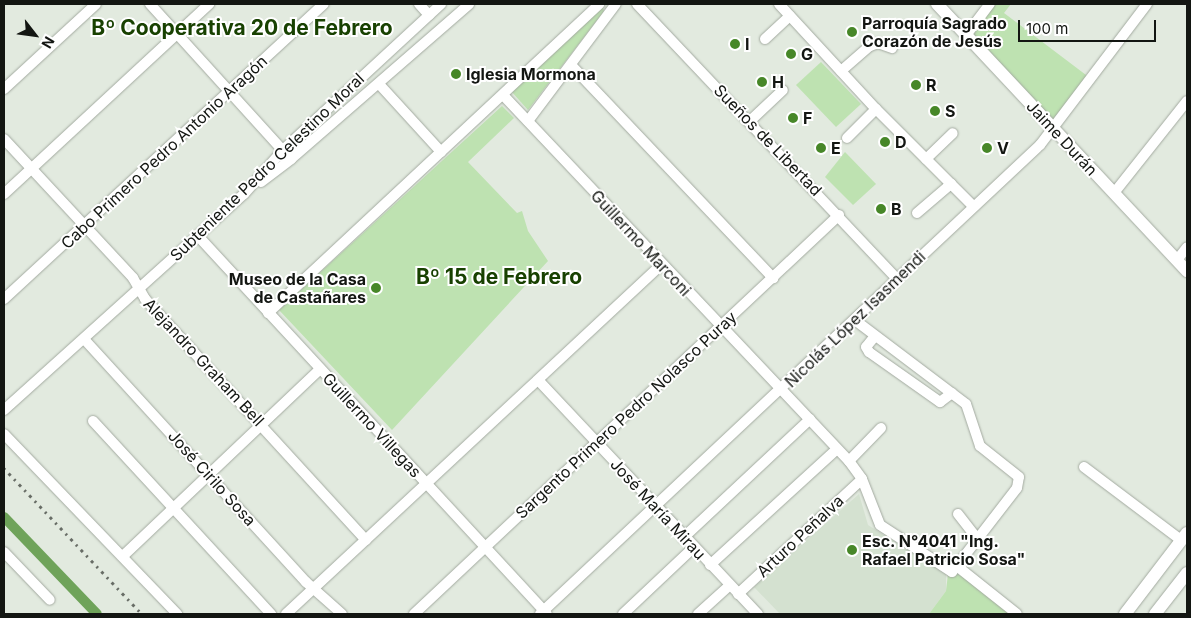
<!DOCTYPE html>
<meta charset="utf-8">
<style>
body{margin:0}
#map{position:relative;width:1191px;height:618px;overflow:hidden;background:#e2eadf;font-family:Inter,sans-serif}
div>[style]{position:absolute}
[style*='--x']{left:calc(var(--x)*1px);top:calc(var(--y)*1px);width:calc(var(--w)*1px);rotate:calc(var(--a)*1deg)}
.built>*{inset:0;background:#d4e1d0}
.green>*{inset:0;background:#bee2b1}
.canal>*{height:10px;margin:-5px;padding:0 5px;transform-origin:5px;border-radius:5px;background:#6fa35a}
.roads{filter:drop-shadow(0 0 1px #a3aaa0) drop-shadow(0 0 1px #a3aaa0)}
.minor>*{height:10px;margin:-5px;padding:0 5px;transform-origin:5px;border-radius:5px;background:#fff}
.tertiary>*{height:12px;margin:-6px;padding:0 6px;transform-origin:6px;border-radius:6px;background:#fff}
.rail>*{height:2.5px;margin-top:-1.25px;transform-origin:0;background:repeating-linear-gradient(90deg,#676c65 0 2.5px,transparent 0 7.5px)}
.dots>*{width:14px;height:14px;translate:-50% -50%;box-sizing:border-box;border:2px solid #fff;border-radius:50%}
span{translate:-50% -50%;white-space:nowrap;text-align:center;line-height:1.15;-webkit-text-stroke:4px #fff;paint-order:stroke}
.poi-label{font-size:16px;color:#131612;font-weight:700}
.left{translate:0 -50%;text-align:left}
.right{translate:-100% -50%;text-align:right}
.street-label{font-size:16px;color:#131612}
.district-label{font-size:21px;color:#184101;font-weight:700}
.frame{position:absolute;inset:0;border:5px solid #131612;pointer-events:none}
.north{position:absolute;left:10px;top:10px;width:50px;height:50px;-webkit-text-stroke:4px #fff;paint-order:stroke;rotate:120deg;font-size:14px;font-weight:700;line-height:20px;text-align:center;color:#131612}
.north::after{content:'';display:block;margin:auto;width:18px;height:22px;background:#131612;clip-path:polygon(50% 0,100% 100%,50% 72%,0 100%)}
.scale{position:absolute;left:1018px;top:20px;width:138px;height:22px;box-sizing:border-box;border:2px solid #131612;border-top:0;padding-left:6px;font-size:15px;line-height:18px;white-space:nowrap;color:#131612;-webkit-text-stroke:4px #fff;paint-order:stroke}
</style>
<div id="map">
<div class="built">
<i style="clip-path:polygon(859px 494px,868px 525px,946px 574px,946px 591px,929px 614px,780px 614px,754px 587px)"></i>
</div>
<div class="green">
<i style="clip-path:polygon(992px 4px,1011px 4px,1004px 13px,1090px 78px,1053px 127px,969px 36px)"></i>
<i style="clip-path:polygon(602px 5px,604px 11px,528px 110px,511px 91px)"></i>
<i style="clip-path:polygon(821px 62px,861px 104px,836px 127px,796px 85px)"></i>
<i style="clip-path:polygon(502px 106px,514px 118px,468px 162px,517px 213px,522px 211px,528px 231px,548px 261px,392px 430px,279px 310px)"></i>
<i style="clip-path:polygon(845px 152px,876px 184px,853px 205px,825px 177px)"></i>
<i style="clip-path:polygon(958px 567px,1017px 614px,929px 614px,946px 591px,948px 574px)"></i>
</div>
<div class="canal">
<i style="--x:4;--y:517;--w:134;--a:46.2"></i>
</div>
<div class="roads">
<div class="minor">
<i style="--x:150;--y:4;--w:204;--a:47.8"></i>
<i style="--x:419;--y:4;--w:15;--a:48"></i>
<i style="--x:637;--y:4;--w:378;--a:46.6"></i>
<i style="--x:779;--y:4;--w:143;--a:47.3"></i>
<i style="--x:876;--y:109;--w:137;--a:45"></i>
<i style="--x:967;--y:34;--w:38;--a:-53"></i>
<i style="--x:765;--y:39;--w:34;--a:-43"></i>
<i style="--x:571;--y:65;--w:294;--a:46.5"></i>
<i style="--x:841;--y:71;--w:38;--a:-41"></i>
<i style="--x:870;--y:46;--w:9;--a:-21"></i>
<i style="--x:878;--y:43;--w:15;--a:20"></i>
<i style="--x:379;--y:84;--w:92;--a:47.6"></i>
<i style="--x:4;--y:89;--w:125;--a:-42.7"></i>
<i style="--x:503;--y:95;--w:504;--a:46.61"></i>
<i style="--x:849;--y:461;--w:22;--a:54"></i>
<i style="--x:862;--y:479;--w:49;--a:68.6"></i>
<i style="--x:880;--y:525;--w:86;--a:33.1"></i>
<i style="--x:952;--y:572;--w:106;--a:-52.3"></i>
<i style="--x:1017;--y:488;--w:11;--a:-80"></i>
<i style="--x:1019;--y:477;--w:50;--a:-141.5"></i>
<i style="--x:980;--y:446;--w:44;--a:-108.4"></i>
<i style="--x:966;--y:404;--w:139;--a:-142.9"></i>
<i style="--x:528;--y:121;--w:146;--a:-53.1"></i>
<i style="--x:750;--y:121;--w:45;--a:-43.2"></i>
<i style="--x:847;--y:138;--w:41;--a:-45"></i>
<i style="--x:4;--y:139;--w:190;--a:47.1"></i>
<i style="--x:133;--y:278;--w:24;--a:60"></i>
<i style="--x:145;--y:299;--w:327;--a:47.5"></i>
<i style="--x:926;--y:159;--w:37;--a:-44"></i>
<i style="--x:261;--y:182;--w:38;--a:-37"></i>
<i style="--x:291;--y:159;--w:236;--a:-41"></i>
<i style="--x:1114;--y:193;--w:117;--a:-51.6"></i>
<i style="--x:4;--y:194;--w:280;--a:-42.8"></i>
<i style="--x:917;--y:213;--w:45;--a:-40.5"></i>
<i style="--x:198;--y:236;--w:514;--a:47.28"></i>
<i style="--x:1177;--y:260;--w:16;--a:-52"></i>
<i style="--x:4;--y:299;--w:435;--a:-42.7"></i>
<i style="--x:268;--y:313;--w:453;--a:-43"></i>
<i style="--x:875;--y:336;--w:14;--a:129"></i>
<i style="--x:866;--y:347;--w:6;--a:59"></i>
<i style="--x:869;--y:352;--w:87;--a:35.2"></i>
<i style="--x:940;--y:402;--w:15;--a:-37"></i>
<i style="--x:84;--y:339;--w:329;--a:47.6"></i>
<i style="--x:306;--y:582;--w:48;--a:41.6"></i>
<i style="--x:539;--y:381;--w:320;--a:46.8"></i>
<i style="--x:4;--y:410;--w:323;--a:-42"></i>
<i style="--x:244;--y:194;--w:59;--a:-48.4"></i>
<i style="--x:283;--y:150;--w:215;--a:-42.7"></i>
<i style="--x:93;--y:421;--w:263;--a:47.3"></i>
<i style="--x:4;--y:434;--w:250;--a:46.1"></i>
<i style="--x:849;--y:461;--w:46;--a:-45.9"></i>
<i style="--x:1084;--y:467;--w:121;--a:37"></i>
<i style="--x:958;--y:514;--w:33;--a:52"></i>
<i style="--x:683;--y:538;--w:174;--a:-43.1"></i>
<i style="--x:4;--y:552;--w:66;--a:46.2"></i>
<i style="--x:123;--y:556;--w:272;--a:-43.5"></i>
<i style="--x:710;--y:565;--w:172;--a:-42.4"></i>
<i style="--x:958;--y:567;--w:75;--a:38.5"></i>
<i style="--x:738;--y:594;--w:169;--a:-42.8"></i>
<i style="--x:286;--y:614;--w:512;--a:-42.94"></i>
<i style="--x:414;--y:614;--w:583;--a:-43.19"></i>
<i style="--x:540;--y:614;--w:686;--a:-43.17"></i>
<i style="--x:1040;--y:145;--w:177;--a:-52.8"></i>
<i style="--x:623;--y:614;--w:96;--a:-43.3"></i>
<i style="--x:698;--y:614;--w:43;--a:-42.2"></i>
</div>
<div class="tertiary">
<i style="--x:937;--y:4;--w:366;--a:46.9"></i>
<i style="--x:1125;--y:614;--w:102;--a:-52.6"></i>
<i style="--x:1155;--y:614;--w:52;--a:-52"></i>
</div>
</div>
<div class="rail">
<i style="--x:4;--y:468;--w:201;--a:46.6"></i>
</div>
<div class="dots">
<i style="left:852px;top:32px;background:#478728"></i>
<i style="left:735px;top:44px;background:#478728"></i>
<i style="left:791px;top:54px;background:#478728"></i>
<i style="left:456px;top:74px;background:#478728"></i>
<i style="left:762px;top:82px;background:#478728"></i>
<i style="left:916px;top:85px;background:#478728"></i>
<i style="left:935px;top:111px;background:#478728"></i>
<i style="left:793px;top:118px;background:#478728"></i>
<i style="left:885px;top:142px;background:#478728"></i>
<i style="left:821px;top:148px;background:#478728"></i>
<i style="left:987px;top:148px;background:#478728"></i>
<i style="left:881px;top:209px;background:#478728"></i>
<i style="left:376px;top:288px;background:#478728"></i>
<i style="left:852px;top:550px;background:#478728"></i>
</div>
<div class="poi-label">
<span class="left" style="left:862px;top:32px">Parroquía Sagrado<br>Corazón de Jesús</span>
<span class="left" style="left:745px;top:44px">I</span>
<span class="left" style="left:801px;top:54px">G</span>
<span class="left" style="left:466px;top:74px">Iglesia Mormona</span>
<span class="left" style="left:772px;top:82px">H</span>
<span class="left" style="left:926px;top:85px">R</span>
<span class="left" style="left:945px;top:111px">S</span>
<span class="left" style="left:803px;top:118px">F</span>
<span class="left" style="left:895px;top:142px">D</span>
<span class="left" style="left:831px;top:148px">E</span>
<span class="left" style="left:997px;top:148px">V</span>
<span class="left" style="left:891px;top:209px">B</span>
<span class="right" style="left:366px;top:288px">Museo de la Casa<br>de Castañares</span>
<span class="left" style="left:862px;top:550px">Esc. N°4041 "Ing.<br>Rafael Patricio Sosa"</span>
</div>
<div class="street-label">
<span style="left:1062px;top:138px;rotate:47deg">Jaime Durán</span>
<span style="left:768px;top:140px;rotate:46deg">Sueños de Libertad</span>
<span style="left:164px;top:152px;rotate:-43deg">Cabo Primero Pedro Antonio Aragón</span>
<span style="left:267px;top:167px;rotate:-44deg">Subteniente Pedro Celestino Moral</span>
<span style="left:641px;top:243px;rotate:47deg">Guillermo Marconi</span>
<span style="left:855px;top:319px;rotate:-44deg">Nicolás López Isasmendi</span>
<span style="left:204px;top:362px;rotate:47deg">Alejandro Graham Bell</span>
<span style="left:626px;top:415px;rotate:-43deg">Sargento Primero Pedro Nolasco Puray</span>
<span style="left:372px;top:425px;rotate:47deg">Guillermo Villegas</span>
<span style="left:212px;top:478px;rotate:48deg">José Cirilo Sosa</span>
<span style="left:658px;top:509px;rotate:47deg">José María Mirau</span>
<span style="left:800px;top:536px;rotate:-43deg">Arturo Peñalva</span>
</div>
<div class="district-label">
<span style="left:242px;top:28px">Bº Cooperativa 20 de Febrero</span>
<span style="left:499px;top:277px">Bº 15 de Febrero</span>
</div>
<div class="frame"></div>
<div class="north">N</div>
<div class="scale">100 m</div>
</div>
